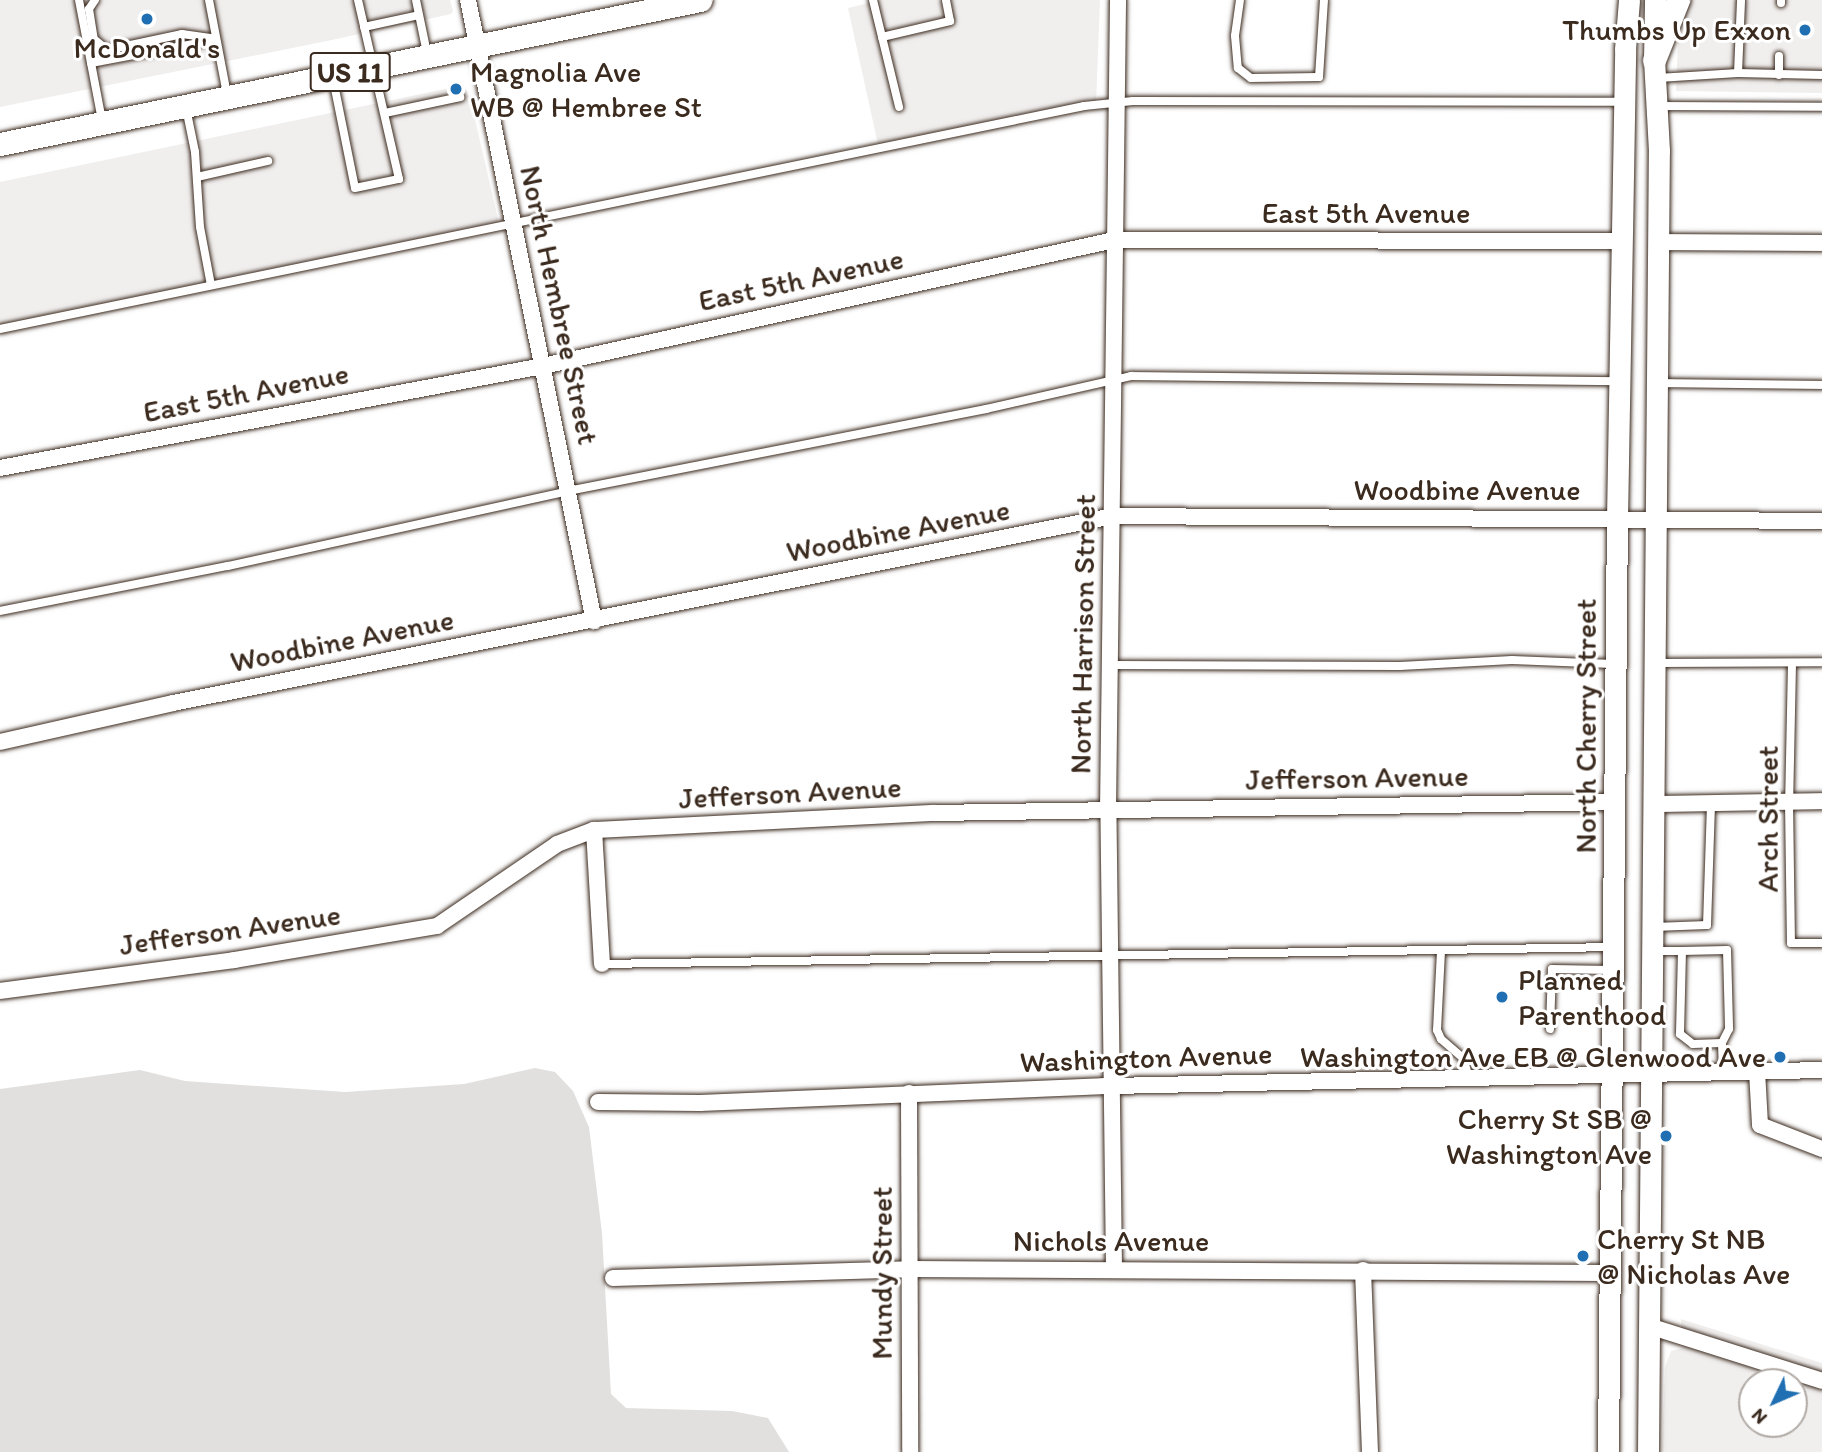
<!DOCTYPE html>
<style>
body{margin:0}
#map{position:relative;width:1822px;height:1452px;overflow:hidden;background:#fff;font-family:Itim,sans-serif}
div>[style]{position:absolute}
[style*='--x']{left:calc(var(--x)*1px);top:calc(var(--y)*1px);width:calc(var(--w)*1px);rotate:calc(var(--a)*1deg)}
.built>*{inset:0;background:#f1efee}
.green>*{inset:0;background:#e2e0de}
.roads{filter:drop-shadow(0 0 2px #3b2a1e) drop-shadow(0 0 2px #3b2a1e)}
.service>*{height:8px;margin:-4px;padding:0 4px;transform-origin:4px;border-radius:4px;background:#fff}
.minor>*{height:16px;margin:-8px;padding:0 8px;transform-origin:8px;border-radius:8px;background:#fff}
.secondary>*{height:21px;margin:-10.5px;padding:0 10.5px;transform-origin:10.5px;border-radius:10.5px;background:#fff}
.primary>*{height:23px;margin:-11.5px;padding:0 11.5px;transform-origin:11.5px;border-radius:11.5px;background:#fff}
.dots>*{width:19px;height:19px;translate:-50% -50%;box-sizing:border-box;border:4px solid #fff;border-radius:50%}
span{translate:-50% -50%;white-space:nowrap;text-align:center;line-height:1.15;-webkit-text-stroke:6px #fff;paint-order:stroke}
.shield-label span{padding:2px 5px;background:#fff;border:2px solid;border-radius:5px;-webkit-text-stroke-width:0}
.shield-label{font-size:28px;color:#3b2a1e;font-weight:700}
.poi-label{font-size:30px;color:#3b2a1e}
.right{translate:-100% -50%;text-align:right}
.left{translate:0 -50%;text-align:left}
.street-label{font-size:30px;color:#3b2a1e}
.north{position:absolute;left:1738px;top:1368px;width:70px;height:70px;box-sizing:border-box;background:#fff;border:2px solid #b1aaa5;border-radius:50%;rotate:226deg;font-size:19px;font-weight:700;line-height:28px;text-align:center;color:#3b2a1e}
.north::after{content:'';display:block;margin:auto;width:24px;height:32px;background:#1f6fb2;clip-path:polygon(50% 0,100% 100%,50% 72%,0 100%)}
</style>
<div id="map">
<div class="built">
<i style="clip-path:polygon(0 0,450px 0,453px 11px,451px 14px,327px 41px,0 107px)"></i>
<i style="clip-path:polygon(881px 0,1100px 0,1096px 105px,879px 149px,848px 8px)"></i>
<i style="clip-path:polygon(1689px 0,1822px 0,1822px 93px,1676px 91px,1678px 39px)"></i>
<i style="clip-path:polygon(464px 85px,471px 102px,500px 228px,0 329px,0 182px)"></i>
<i style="clip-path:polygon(evenodd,1681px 1319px,1822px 1363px,1822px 1452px,1662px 1452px,1665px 1367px,1671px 1351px,1683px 1348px,1681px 1319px,1752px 1382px,1794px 1382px,1794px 1424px,1752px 1424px,1752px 1382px)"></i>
</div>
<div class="green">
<i style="clip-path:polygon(535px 1068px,555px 1072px,573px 1091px,589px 1127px,602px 1233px,611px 1394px,626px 1408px,732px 1411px,768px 1418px,789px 1452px,0 1452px,0 1089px,140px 1070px,185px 1081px,345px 1092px,464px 1084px)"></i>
</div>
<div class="roads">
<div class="service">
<i style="--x:79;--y:0;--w:123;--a:79.2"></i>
<i style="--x:95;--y:0;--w:11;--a:124"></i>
<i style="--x:89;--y:9;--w:30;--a:81"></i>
<i style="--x:94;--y:39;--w:17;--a:40"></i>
<i style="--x:107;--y:50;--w:77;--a:-12"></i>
<i style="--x:182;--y:34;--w:34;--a:8"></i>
<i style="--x:209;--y:0;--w:96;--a:79.2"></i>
<i style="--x:416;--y:0;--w:54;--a:78.3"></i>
<i style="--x:873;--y:0;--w:110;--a:76.3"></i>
<i style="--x:1240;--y:0;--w:36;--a:98"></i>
<i style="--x:1235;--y:36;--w:32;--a:85"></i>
<i style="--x:1238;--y:68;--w:16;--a:38"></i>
<i style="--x:1251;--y:78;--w:68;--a:-0.8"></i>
<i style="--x:1319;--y:77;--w:77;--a:-86.3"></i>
<i style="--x:1781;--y:0;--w:3;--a:90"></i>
<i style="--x:364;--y:27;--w:56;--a:-12.3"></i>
<i style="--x:882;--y:37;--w:70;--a:-13.2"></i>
<i style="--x:950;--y:21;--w:21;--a:-101"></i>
<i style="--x:91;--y:63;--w:119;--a:-10.6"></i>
<i style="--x:1738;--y:73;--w:73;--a:-87.6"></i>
<i style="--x:1779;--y:75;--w:19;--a:-90"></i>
<i style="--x:1658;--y:78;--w:80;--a:-3.6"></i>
<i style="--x:1738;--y:73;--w:84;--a:1.4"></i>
<i style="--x:333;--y:79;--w:111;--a:78.6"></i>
<i style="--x:355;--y:188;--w:45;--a:-11.6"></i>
<i style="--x:399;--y:179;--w:184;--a:-102.9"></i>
<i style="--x:1657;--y:106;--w:165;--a:0.3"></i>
<i style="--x:186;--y:108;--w:45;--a:78.4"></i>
<i style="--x:195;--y:152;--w:75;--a:86.2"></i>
<i style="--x:200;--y:227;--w:59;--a:79.3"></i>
<i style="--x:385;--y:113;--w:77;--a:-12"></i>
<i style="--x:197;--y:177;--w:73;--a:-12.7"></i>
<i style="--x:0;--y:329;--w:1107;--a:-11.62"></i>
<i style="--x:1084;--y:106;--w:49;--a:-5.8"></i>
<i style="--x:1133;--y:101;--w:488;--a:0.1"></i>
<i style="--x:1657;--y:383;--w:165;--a:0.7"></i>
<i style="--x:0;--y:611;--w:232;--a:-11.2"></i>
<i style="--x:228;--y:566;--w:348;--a:-12.4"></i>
<i style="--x:568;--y:491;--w:426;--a:-11.1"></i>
<i style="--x:986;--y:409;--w:149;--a:-12.8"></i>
<i style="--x:1131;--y:376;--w:486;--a:0.6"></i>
<i style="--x:1657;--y:663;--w:165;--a:-0.3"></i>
<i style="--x:1792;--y:664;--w:138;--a:91.2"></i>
<i style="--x:1789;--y:802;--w:141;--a:89.2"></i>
<i style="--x:1791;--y:943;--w:31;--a:0"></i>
<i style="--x:1111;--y:665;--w:289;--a:0.2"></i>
<i style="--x:1400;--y:666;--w:112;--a:-3.1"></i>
<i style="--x:1512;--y:660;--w:101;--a:2.3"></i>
<i style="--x:1654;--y:927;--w:53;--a:-2.2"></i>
<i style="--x:1707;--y:925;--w:122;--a:-88.1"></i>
<i style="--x:1441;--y:951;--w:79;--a:92.9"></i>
<i style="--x:1437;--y:1030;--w:10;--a:66"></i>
<i style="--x:1441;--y:1039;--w:29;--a:41"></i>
<i style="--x:1463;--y:1058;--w:21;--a:73"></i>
<i style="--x:1653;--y:951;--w:29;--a:0"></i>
<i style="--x:1682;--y:951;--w:83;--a:91.4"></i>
<i style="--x:1680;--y:1034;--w:16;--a:38"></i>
<i style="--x:1693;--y:1044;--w:29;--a:-2"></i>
<i style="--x:1722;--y:1043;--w:29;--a:88"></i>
<i style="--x:1682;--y:951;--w:45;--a:-1.3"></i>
<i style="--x:1727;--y:950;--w:79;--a:88.5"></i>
<i style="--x:1729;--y:1029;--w:16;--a:117"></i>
<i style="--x:602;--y:964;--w:1011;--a:-0.96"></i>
<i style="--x:1550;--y:1029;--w:60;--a:-88.1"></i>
<i style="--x:1552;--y:969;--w:59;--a:1"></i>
</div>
<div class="minor">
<i style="--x:468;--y:0;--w:634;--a:78.53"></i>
<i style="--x:1657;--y:242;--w:165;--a:0.3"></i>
<i style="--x:0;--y:468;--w:552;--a:-10.64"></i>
<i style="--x:543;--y:366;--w:585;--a:-12.44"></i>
<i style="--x:1114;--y:240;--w:508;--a:0.11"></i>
<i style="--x:0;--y:742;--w:177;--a:-12.7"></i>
<i style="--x:173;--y:703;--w:958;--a:-11.25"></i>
<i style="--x:1113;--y:516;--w:709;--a:0.4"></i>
<i style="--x:1654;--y:804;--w:168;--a:-1"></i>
<i style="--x:594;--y:830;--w:134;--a:86.6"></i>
<i style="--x:0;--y:991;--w:236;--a:-7.5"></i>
<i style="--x:234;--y:960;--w:206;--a:-9.5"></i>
<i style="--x:437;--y:926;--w:145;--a:-34.3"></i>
<i style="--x:557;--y:844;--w:40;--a:-21"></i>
<i style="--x:594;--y:830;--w:339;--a:-2.9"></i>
<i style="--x:933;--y:813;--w:682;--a:-0.92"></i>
<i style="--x:1757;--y:1071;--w:54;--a:86.8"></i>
<i style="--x:1760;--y:1125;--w:66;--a:21.2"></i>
<i style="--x:909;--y:1093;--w:359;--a:89.8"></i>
<i style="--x:598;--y:1102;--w:102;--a:0.6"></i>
<i style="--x:700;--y:1103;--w:412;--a:-2.4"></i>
<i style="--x:1112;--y:1086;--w:710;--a:-1.29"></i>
<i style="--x:1114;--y:1269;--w:459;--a:-90.7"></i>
<i style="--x:1108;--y:810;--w:810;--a:-89.29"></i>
<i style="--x:1363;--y:1270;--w:182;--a:87.8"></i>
<i style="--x:613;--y:1278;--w:297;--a:-1.7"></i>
<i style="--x:910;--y:1269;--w:698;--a:0.33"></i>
<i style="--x:1649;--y:1326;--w:182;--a:17.6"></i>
</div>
<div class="secondary">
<i style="--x:1608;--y:1452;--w:933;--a:-89.45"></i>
<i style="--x:1617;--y:519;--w:470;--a:-89"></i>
<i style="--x:1625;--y:49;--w:49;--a:-85.3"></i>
<i style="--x:1648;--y:1452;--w:1301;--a:-89.52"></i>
<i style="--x:1659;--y:151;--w:91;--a:-93.1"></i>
<i style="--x:1654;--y:60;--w:60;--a:-89"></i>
</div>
<div class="primary">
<i style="--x:1654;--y:60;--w:65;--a:-68.2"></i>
<i style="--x:0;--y:144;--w:715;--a:-11.62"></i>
</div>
</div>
<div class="dots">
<i style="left:147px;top:19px;background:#1f6fb2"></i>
<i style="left:1805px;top:30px;background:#1f6fb2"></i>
<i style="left:456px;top:89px;background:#1f6fb2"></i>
<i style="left:1502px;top:997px;background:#1f6fb2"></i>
<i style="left:1780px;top:1057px;background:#1f6fb2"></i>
<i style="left:1666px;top:1136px;background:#1f6fb2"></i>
<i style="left:1583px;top:1256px;background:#1f6fb2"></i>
</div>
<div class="shield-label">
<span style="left:350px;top:72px">US 11</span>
</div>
<div class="poi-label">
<span class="right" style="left:1791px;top:30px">Thumbs Up Exxon</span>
<span style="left:147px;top:48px">McDonald's</span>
<span class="left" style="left:470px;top:89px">Magnolia Ave<br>WB @ Hembree St</span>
<span class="left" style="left:1518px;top:997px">Planned<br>Parenthood</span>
<span class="right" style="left:1766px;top:1057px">Washington Ave EB @ Glenwood Ave</span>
<span class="right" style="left:1652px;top:1136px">Cherry St SB @<br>Washington Ave</span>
<span class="left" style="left:1597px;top:1256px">Cherry St NB<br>@ Nicholas Ave</span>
</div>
<div class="street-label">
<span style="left:1366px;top:213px">East 5th Avenue</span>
<span style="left:801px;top:280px;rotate:-12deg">East 5th Avenue</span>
<span style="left:559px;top:305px;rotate:78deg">North Hembree Street</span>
<span style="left:246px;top:393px;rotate:-11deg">East 5th Avenue</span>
<span style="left:1467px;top:490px">Woodbine Avenue</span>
<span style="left:898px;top:531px;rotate:-11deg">Woodbine Avenue</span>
<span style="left:1083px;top:634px;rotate:-89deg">North Harrison Street</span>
<span style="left:342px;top:641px;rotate:-11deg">Woodbine Avenue</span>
<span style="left:1586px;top:726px;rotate:-90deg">North Cherry Street</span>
<span style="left:1357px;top:778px;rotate:-1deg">Jefferson Avenue</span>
<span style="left:790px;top:793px;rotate:-3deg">Jefferson Avenue</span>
<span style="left:1768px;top:819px;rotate:-90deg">Arch Street</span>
<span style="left:230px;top:930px;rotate:-8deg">Jefferson Avenue</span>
<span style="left:1146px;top:1058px;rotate:-2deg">Washington Avenue</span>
<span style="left:1111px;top:1241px">Nichols Avenue</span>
<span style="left:882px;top:1273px;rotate:-90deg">Mundy Street</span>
</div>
<div class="north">N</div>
</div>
